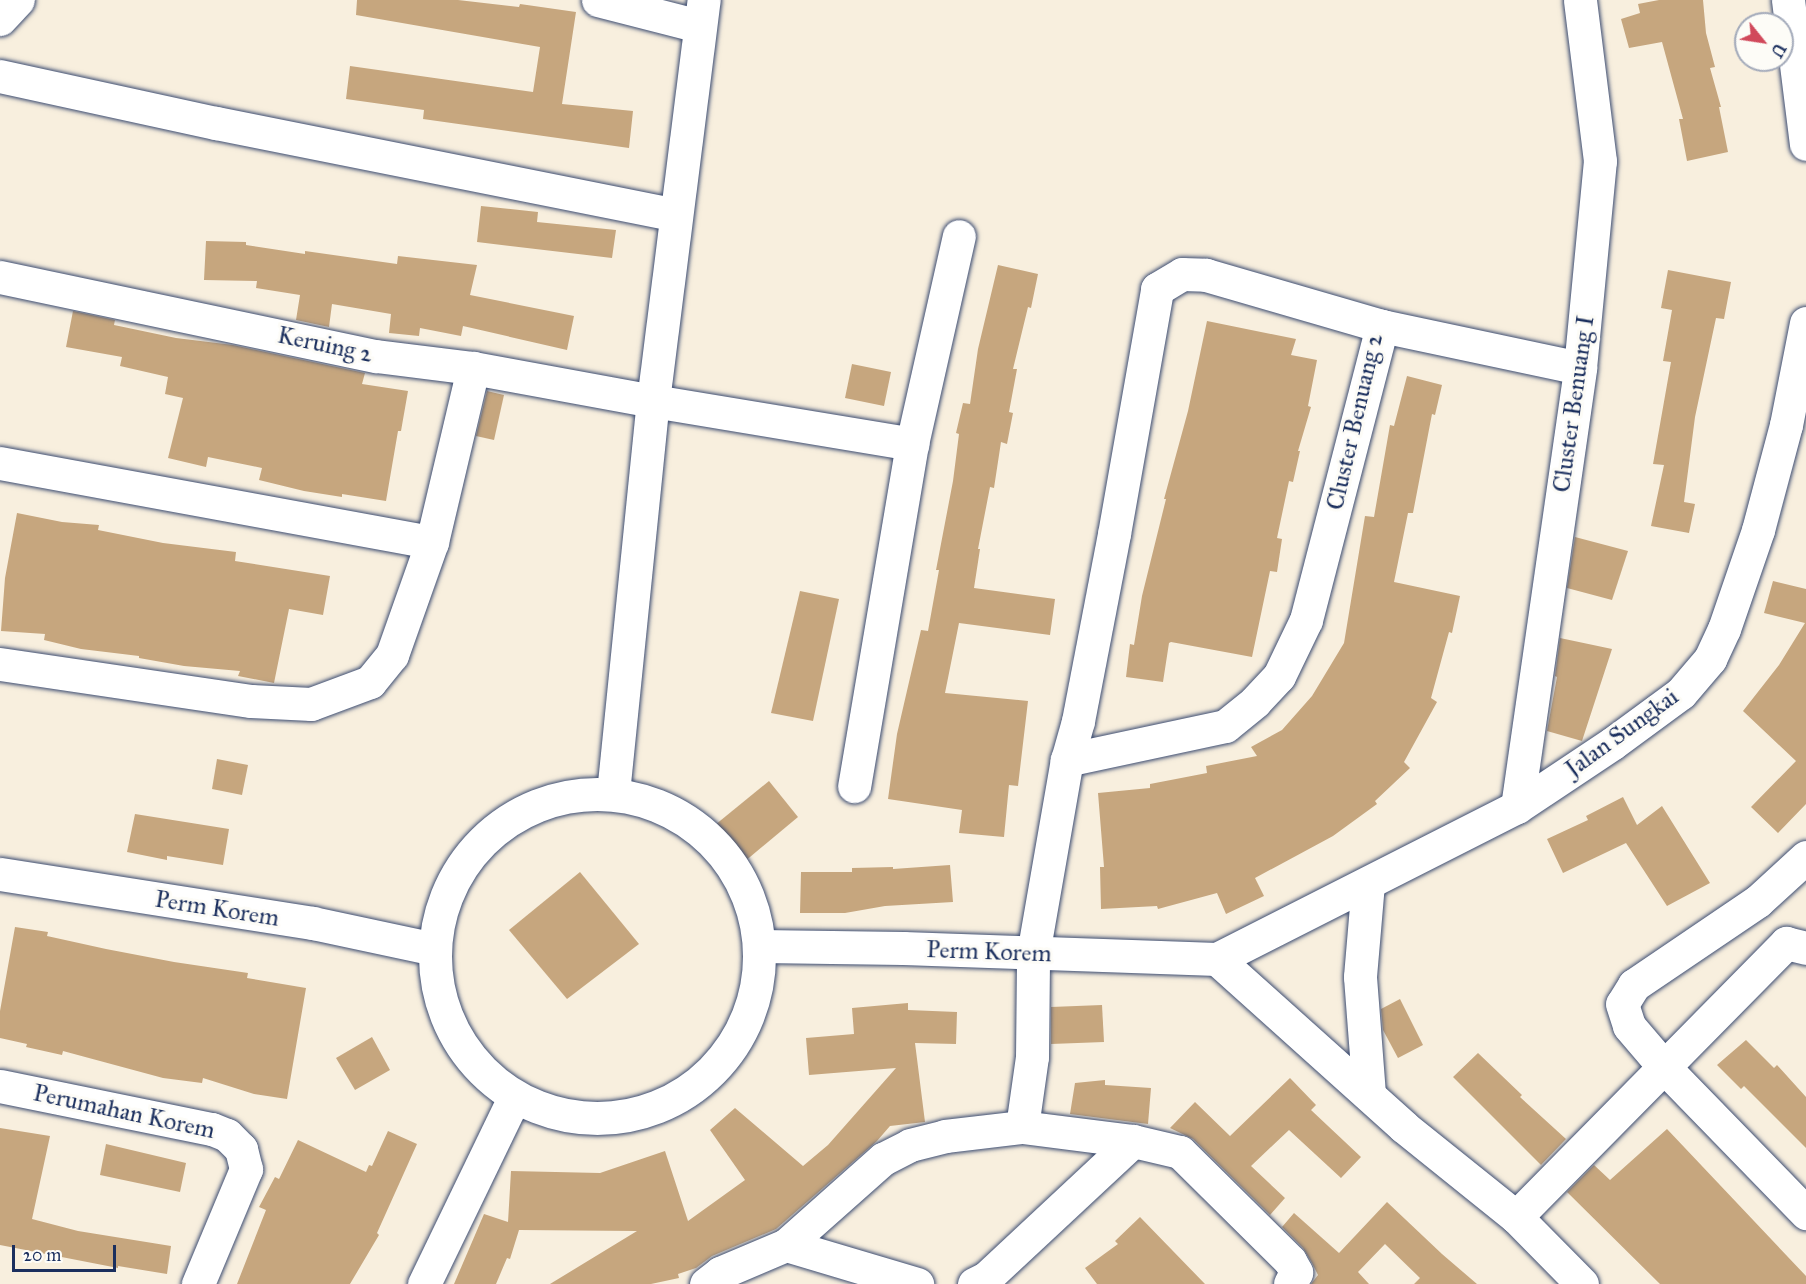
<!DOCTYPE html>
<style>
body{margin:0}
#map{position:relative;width:1806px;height:1284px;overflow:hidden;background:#f8efde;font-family:"IM FELL Great Primer",serif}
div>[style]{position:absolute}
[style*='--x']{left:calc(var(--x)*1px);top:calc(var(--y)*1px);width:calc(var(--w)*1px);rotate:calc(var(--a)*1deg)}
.building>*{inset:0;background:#c6a67e}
.roads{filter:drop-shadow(0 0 2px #3c4c71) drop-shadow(0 0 2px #3c4c71)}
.street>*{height:33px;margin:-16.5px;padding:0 16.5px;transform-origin:16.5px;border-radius:16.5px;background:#fff}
.street>.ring{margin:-16.5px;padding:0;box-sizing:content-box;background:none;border:33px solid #fff;border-radius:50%}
span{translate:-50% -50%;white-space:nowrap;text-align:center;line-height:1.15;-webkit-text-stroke:6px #fdfcf7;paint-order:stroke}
.street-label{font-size:24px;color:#1b2f5e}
.north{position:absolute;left:1734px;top:12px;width:60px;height:60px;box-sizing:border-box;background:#fdfcf7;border:2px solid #a3aaba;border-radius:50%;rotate:120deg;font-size:16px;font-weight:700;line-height:24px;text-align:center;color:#1b2f5e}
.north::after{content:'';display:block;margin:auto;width:21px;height:27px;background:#d1495b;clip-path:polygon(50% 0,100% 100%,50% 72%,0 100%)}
.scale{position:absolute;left:12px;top:1245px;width:104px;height:27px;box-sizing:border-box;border:3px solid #1b2f5e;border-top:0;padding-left:8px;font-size:18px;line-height:21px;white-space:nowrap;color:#1b2f5e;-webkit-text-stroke:4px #fdfcf7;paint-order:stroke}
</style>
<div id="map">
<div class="building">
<i style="clip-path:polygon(357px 0,458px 0,519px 7px,520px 4px,576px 12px,562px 104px,633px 111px,629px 148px,423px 119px,424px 110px,346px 99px,350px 66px,533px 92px,540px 47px,356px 15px)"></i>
<i style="clip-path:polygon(1659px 0,1703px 0,1706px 33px,1715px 67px,1710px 68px,1721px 107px,1719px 107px,1728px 152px,1687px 161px,1679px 119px,1683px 119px,1662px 42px,1629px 48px,1621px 19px,1640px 13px,1638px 4px)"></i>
<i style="clip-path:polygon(481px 206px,538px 212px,537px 222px,616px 230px,612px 258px,477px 242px)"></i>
<i style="clip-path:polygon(206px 241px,246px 242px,246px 245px,305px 254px,305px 251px,397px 264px,398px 256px,477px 265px,470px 295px,574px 316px,567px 350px,463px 326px,461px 336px,420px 328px,419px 336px,389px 333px,391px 314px,332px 304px,329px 327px,296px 320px,300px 295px,256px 288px,257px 281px,204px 280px)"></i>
<i style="clip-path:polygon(998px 265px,1038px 274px,1031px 308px,1028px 307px,1013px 369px,1017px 369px,1009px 412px,1013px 413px,1007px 444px,1001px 442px,994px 488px,990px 487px,978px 549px,980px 549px,974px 588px,1055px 599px,1050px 635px,959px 623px,945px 693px,1028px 701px,1018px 786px,1009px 785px,1004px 837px,959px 833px,962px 810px,888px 799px,897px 734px,921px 630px,928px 631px,939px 570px,936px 570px,953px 481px,959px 434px,956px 433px,963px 403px,970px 404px,978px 349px)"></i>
<i style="clip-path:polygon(1668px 270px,1731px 282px,1724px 319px,1716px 318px,1695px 417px,1684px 502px,1695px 504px,1689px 533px,1651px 526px,1664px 465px,1653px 464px,1671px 362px,1663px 361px,1672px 310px,1661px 308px)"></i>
<i style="clip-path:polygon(73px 311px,115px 320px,114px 325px,176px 338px,233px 345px,365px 373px,362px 384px,408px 391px,401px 431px,398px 431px,386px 501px,342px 494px,342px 497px,304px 491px,259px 480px,262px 468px,208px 457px,206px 467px,168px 458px,183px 398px,165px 394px,168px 377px,120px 366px,122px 357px,66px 347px)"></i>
<i style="clip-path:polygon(1207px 321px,1296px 339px,1291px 355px,1317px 360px,1308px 406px,1311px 407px,1298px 451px,1300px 451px,1293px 482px,1289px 481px,1277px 538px,1282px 539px,1277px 572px,1270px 571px,1252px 657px,1171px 642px,1169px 643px,1163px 682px,1126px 677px,1130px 644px,1134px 645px,1142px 596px,1166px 499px,1164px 499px,1188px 411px)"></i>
<i style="clip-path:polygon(852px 364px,891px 372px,884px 406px,845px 398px)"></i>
<i style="clip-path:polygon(1407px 376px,1442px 385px,1435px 415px,1432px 414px,1413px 513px,1408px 513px,1394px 582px,1460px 596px,1452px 633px,1449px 632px,1431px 698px,1437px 702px,1404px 762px,1410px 768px,1375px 801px,1377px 804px,1333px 836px,1255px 878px,1264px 896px,1226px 914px,1217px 893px,1158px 909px,1157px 906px,1101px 909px,1100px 867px,1104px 867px,1098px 793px,1150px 788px,1150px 784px,1207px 773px,1206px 766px,1257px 756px,1251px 747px,1282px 730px,1312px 696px,1344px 643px,1365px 516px,1374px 517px,1390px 425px,1394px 426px)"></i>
<i style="clip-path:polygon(487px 391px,504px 395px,494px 440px,476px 436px)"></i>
<i style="clip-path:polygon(17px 513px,62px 522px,99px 525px,98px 530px,163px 543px,236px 552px,235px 561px,330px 576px,323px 615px,289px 609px,274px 683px,238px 676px,240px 671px,184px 666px,139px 658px,139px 656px,81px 649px,44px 640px,45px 634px,1px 631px,5px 578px)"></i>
<i style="clip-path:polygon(1575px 537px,1628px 551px,1612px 600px,1567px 588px)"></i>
<i style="clip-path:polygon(1773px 581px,1806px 589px,1806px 804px,1778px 833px,1751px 807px,1796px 761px,1743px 711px,1779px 665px,1805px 623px,1764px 613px)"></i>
<i style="clip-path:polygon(800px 591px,839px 599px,813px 721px,771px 713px)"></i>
<i style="clip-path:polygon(1560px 638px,1612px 649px,1582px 741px,1547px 731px,1557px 677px,1555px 676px)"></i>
<i style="clip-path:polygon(217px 759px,248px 765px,242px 795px,212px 789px)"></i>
<i style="clip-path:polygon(769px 781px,798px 817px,744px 862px,715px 825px)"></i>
<i style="clip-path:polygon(1623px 797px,1637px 825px,1662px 806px,1710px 883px,1667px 906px,1626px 843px,1563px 873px,1547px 839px,1588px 820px,1586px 816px)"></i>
<i style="clip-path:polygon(135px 814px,229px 829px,223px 865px,167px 856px,167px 860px,127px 852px)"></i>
<i style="clip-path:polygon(950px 865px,953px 902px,885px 906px,845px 913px,800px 913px,801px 872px,852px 872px,852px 868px,893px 867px,893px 869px)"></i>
<i style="clip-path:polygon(580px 872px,639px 944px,567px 999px,509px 930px)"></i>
<i style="clip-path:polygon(15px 927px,48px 932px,47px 936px,106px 949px,174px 962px,248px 973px,247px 978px,306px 988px,287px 1099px,254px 1094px,203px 1078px,202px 1083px,163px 1078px,63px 1051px,62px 1055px,26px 1047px,27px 1044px,0 1038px,0 1011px)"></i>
<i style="clip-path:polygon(1400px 999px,1423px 1045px,1398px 1058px,1383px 1030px,1381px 1009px)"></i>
<i style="clip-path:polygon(908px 1003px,908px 1010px,957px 1012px,956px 1044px,915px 1043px,925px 1122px,890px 1126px,877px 1141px,776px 1229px,712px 1256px,696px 1268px,678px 1274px,679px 1278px,651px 1284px,550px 1284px,637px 1231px,519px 1230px,510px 1259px,507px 1258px,496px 1284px,454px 1284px,484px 1214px,508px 1222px,511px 1171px,600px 1173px,665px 1151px,688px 1221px,745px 1180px,710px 1130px,735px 1108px,803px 1166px,828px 1145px,896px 1068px,809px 1075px,806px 1038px,854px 1034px,852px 1008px)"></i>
<i style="clip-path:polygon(1102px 1005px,1104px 1042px,1051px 1044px,1051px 1007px)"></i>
<i style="clip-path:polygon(372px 1037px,390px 1070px,355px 1090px,336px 1058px)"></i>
<i style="clip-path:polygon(1746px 1040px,1774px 1068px,1777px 1065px,1806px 1097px,1806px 1148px,1744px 1086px,1741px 1089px,1717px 1065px)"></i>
<i style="clip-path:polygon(1478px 1053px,1522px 1095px,1520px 1097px,1566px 1139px,1541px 1165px,1453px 1077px)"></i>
<i style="clip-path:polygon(1290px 1078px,1316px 1105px,1311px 1110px,1361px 1157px,1341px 1178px,1289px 1130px,1251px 1166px,1285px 1198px,1270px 1215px,1193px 1139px,1170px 1128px,1195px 1102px,1230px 1136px)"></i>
<i style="clip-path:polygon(1105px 1080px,1105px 1085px,1151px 1088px,1148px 1124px,1070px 1114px,1075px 1083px)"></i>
<i style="clip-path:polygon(0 1128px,50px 1136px,32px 1219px,78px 1231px,171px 1246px,167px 1274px,118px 1266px,118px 1268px,0 1245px)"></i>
<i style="clip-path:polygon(1667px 1129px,1806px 1276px,1806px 1284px,1660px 1284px,1567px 1192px,1594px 1165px,1610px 1180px)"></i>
<i style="clip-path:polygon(388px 1131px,417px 1144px,377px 1233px,379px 1235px,350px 1284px,237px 1284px,266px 1210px,259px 1207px,275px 1177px,279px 1179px,298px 1140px,366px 1172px,369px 1165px,372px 1166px)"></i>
<i style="clip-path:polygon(106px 1144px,186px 1163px,180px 1192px,100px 1175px)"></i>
<i style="clip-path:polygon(1387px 1202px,1442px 1254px,1477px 1284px,1414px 1284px,1420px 1278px,1385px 1244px,1358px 1272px,1369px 1284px,1311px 1284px,1318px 1275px,1312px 1263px,1303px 1248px,1282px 1227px,1294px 1213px,1339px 1253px)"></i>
<i style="clip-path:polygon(1140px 1217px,1205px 1284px,1097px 1284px,1085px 1268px,1118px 1244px,1115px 1241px)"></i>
</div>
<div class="roads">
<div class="street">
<i style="--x:598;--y:0;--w:104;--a:14.4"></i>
<i style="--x:1788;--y:0;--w:145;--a:82.9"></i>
<i style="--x:0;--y:19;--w:26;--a:-47"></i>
<i style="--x:0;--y:76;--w:221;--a:12.3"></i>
<i style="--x:216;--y:123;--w:468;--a:11.3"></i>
<i style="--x:0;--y:277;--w:384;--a:11.9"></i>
<i style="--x:376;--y:356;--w:98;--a:7.1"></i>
<i style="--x:473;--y:368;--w:183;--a:10.4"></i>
<i style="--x:653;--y:401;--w:404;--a:-82.8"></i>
<i style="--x:1382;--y:326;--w:202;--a:12"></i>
<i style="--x:912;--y:444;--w:213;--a:-77.3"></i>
<i style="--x:0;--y:463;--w:439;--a:10.4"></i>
<i style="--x:0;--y:664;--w:254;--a:8.4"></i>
<i style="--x:251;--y:701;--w:60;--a:2.9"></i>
<i style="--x:311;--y:704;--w:63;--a:-20.4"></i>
<i style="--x:370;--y:682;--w:35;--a:-51"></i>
<i style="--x:392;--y:655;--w:120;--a:-70.5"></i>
<i style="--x:432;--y:542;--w:179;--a:-76.7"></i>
<i style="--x:613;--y:793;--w:394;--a:-84.2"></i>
<i style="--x:653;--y:401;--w:263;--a:9.4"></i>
<i style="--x:912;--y:444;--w:347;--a:99.6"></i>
<i class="ring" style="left:435px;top:794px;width:291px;height:291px"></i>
<i style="--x:1517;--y:807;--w:443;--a:-81.8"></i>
<i style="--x:1580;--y:368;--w:208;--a:-84.5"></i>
<i style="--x:1600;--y:161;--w:162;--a:-97.1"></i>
<i style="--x:1806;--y:857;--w:65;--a:137.5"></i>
<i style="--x:1758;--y:901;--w:150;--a:145.9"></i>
<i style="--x:1634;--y:985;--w:22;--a:122"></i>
<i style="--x:1622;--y:1004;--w:23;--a:72"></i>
<i style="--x:1629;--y:1026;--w:54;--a:49.5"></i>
<i style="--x:1664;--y:1067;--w:204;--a:45.8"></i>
<i style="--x:0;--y:874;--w:317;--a:8.9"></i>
<i style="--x:313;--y:923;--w:124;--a:12.1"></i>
<i style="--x:1368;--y:883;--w:94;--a:94.9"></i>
<i style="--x:1360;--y:977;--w:118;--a:85.6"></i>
<i style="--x:760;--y:946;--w:143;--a:0.8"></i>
<i style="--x:903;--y:948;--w:314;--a:2"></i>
<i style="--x:1217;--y:959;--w:336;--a:-26.9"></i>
<i style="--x:1517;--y:807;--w:115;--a:-33.7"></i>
<i style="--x:1613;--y:743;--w:84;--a:-36.3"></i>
<i style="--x:1681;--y:693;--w:45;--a:-49.5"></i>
<i style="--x:1710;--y:659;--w:33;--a:-65"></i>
<i style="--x:1724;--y:629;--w:105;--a:-71"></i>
<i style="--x:1758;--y:530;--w:109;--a:-75.1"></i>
<i style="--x:1786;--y:425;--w:104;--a:-78.9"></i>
<i style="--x:1217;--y:959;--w:251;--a:41.9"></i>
<i style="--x:1404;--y:1127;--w:144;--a:38.8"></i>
<i style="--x:1516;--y:1217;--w:94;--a:45.4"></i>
<i style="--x:0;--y:1086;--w:216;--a:11.5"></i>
<i style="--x:212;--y:1129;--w:16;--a:22"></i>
<i style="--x:227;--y:1135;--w:20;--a:45"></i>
<i style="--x:241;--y:1149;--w:21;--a:76"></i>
<i style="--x:246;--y:1169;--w:125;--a:112.7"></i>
<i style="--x:1022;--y:1127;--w:112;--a:7.2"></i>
<i style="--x:1133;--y:1141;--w:48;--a:13.2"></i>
<i style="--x:1180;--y:1152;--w:155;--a:44.7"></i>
<i style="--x:1290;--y:1261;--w:13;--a:61"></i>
<i style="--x:1296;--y:1272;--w:13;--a:117"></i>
<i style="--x:1516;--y:1217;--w:385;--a:-45.4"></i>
<i style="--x:1786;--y:943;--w:21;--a:14"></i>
<i style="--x:786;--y:1245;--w:137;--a:16.6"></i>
<i style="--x:424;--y:1284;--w:207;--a:-64.2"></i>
<i style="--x:706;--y:1284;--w:18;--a:-38"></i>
<i style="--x:720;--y:1273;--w:72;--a:-23"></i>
<i style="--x:786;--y:1245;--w:130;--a:-41.6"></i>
<i style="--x:883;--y:1159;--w:30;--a:-27"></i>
<i style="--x:910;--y:1145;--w:36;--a:-14"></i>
<i style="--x:945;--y:1136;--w:78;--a:-6.7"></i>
<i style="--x:1022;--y:1127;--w:71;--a:-81.9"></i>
<i style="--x:1032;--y:1057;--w:103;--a:-89.4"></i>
<i style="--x:1033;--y:954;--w:197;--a:-80.1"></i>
<i style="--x:1067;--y:760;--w:41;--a:-74.2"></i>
<i style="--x:1078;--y:721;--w:190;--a:-79.1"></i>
<i style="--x:1114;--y:534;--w:249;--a:-80"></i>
<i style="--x:1157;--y:289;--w:29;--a:-31"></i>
<i style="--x:1182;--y:274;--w:24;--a:2"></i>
<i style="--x:1206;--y:275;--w:183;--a:16.2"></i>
<i style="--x:1382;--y:326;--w:304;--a:104.5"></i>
<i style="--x:1306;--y:620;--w:62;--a:115.7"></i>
<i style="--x:1279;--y:676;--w:35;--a:133"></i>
<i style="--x:1255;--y:702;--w:38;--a:141"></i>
<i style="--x:1225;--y:726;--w:162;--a:167.9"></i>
<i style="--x:974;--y:1284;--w:13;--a:-27"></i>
<i style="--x:986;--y:1278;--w:201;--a:-43"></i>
</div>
</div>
<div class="street-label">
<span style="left:325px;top:345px;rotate:12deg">Keruing 2</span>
<span style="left:1574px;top:404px;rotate:-82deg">Cluster Benuang I</span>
<span style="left:1355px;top:422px;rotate:-77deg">Cluster Benuang 2</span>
<span style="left:1622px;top:733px;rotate:-36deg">Jalan Sungkai</span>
<span style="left:217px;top:909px;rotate:9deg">Perm Korem</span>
<span style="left:989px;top:952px;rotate:2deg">Perm Korem</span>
<span style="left:124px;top:1112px;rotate:12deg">Perumahan Korem</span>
</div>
<div class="north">U</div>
<div class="scale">20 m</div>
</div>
